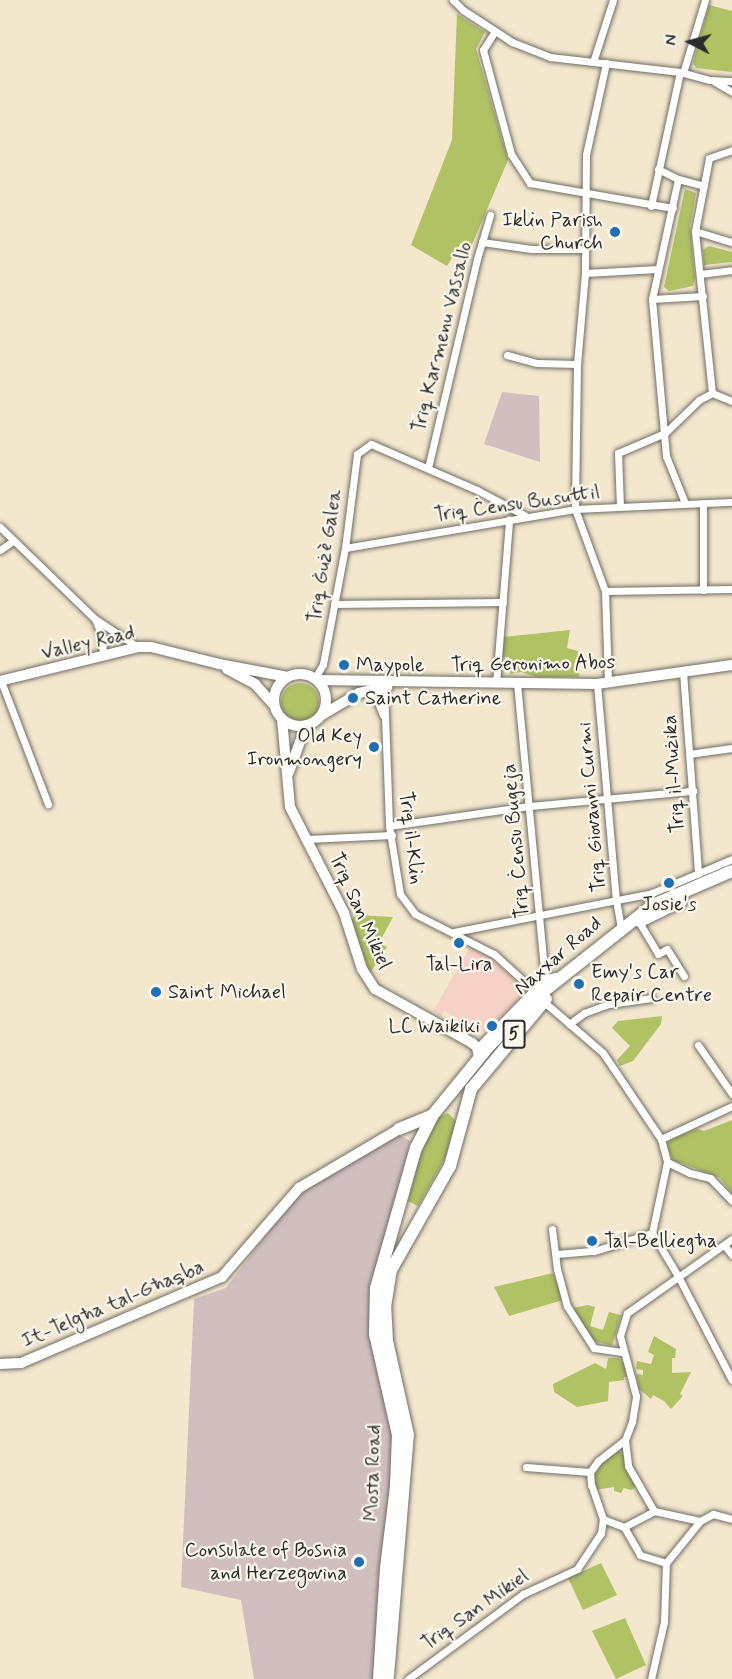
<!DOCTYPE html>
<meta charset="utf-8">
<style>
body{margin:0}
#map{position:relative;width:732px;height:1679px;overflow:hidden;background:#f3e7ce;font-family:Mynerve,sans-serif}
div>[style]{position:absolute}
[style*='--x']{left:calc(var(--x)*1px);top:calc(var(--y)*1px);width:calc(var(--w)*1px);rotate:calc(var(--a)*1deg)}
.built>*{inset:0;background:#f6d1c5}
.industrial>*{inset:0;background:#d1bfbf}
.green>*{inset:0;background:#b1c265}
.round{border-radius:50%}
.roads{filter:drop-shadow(0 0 2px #716d64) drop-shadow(0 0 2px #716d64)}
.street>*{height:7px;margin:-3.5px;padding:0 3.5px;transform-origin:3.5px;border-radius:3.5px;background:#fff}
.secondary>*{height:10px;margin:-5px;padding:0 5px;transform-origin:5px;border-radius:5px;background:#fff}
.secondary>.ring{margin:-5px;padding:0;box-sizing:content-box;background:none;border:10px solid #fff;border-radius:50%}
.highway>*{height:12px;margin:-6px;padding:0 6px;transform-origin:6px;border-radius:6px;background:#fff}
.dots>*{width:16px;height:16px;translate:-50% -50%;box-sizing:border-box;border:3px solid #fbf7ec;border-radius:50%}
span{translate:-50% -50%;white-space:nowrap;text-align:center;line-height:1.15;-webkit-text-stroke:4.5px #fbf7ec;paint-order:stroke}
.shield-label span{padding:2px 4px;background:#fbf7ec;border:2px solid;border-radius:4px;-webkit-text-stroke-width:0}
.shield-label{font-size:18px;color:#2b2b2b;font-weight:700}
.poi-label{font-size:20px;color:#2b2b2b}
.right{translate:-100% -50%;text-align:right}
.left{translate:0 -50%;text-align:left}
.street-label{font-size:20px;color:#2b2b2b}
.north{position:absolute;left:660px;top:12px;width:60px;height:60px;-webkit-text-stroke:4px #fbf7ec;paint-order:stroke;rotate:276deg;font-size:16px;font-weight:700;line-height:24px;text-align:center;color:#2b2b2b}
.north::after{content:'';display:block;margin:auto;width:21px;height:27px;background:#2b2b2b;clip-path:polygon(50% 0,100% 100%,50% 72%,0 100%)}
</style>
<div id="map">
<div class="built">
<i style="clip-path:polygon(471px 946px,492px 959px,523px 987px,523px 994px,487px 1031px,481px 1031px,444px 1011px,441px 1016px,433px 1011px)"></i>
</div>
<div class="industrial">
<i style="clip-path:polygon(502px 392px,539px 396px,540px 462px,484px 444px)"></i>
<i style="clip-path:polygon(400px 1135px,410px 1141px,373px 1309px,395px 1442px,376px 1679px,254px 1679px,241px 1600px,181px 1587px,194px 1299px,226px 1288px,299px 1192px)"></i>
</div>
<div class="green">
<i style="clip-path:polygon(709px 5px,732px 11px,732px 72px,696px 68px,693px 63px)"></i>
<i style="clip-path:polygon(457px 14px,485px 32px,476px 49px,508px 160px,471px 247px,461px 243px,447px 266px,411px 245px,452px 140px)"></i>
<i style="clip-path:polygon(685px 189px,696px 193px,690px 227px,695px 278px,693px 286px,669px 291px,664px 287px)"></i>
<i style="clip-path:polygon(709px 246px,732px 252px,732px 262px,704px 265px,703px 250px)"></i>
<i style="clip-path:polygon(570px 630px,567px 648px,578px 651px,579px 677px,536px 677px,521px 672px,510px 674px,509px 657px,501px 657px,502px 637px)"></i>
<i class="round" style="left:281px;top:683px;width:38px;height:38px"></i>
<i style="clip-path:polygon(357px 915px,393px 917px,379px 943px,387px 947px,370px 973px,351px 920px)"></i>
<i style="clip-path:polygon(662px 1016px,661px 1024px,633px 1061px,620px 1066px,617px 1060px,630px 1046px,612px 1028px,618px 1021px)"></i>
<i style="clip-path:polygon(448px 1113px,456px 1121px,446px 1157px,418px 1206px,408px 1201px,417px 1162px,438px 1117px)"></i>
<i style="clip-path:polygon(732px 1120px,732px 1194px,720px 1178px,673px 1160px,667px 1146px,671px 1138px,697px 1129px,704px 1131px)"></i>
<i style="clip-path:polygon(553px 1273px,563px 1300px,509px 1316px,494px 1287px)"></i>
<i style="clip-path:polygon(588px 1305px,595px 1307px,590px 1326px,603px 1330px,609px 1312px,621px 1315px,612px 1346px,584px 1338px,572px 1308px)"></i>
<i style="clip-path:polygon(654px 1336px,676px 1349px,675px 1358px,672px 1358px,672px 1373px,691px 1372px,680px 1394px,683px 1396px,671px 1409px,664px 1401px,653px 1395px,651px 1399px,639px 1389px,636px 1374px,643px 1375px,643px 1370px,636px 1369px,637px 1361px,651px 1364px,654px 1355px,648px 1352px)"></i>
<i style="clip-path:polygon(608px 1358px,618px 1358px,625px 1364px,629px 1377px,624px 1377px,624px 1380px,609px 1382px,608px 1401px,577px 1407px,554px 1392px,553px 1384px,595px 1363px,606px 1369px)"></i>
<i style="clip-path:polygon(617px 1449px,624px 1455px,638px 1486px,631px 1490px,624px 1488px,621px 1493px,614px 1491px,614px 1487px,594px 1490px,594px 1476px,604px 1460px)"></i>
<i style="clip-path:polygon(601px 1563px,617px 1595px,583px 1610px,568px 1578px)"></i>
<i style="clip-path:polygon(625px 1618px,646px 1665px,616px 1679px,592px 1631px)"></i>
</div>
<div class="roads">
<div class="street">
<i style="--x:453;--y:0;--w:14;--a:45"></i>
<i style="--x:463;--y:10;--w:59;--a:33.1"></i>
<i style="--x:512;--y:42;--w:41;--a:21.5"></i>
<i style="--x:550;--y:57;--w:131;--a:6.6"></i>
<i style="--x:680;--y:72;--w:31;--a:15"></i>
<i style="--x:710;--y:80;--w:22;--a:3"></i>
<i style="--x:495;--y:31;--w:22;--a:122"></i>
<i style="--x:483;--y:50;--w:108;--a:74.9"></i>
<i style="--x:511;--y:154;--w:35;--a:57"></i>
<i style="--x:530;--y:183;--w:145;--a:9.9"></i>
<i style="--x:593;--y:62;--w:65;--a:-72.1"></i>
<i style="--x:606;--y:63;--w:94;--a:102.3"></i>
<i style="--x:586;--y:155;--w:118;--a:90.5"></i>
<i style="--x:585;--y:273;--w:91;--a:95"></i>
<i style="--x:577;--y:364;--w:145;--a:90.8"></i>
<i style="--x:575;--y:509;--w:87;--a:69.9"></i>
<i style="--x:605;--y:591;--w:92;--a:88.1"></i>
<i style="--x:683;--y:73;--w:76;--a:-73.2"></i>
<i style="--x:715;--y:82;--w:20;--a:30"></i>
<i style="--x:658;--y:169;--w:22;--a:27"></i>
<i style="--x:678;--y:179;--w:27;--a:15"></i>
<i style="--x:678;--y:179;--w:123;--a:102.2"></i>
<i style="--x:652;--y:299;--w:158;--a:84.9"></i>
<i style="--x:666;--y:456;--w:51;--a:68"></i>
<i style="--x:651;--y:206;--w:137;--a:-77.8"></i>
<i style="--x:695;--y:231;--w:39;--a:17"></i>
<i style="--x:482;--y:242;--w:50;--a:8"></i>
<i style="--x:532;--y:249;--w:52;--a:0"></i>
<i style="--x:585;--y:273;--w:73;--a:-3.1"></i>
<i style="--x:700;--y:274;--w:32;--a:-7"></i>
<i style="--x:652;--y:299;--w:51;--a:-3.4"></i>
<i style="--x:507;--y:355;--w:31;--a:15"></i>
<i style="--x:537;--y:363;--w:40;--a:1.4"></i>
<i style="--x:712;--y:393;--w:163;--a:-96"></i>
<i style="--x:695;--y:231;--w:74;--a:-79.1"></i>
<i style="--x:709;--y:158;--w:24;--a:-19"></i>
<i style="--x:428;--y:468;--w:215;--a:-76.8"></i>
<i style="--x:477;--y:259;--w:46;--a:-73.5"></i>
<i style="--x:703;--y:503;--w:87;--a:90"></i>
<i style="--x:620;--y:507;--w:54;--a:-92.1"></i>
<i style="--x:618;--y:453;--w:51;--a:-23.1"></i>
<i style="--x:665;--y:433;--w:47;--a:-44.1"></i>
<i style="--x:699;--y:400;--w:15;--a:-28"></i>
<i style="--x:712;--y:393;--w:22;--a:22"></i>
<i style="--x:0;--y:527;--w:132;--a:44.1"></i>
<i style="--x:95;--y:619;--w:51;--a:33.1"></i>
<i style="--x:345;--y:548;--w:233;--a:-9.6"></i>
<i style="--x:575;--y:509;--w:157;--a:-2.6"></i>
<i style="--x:0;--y:550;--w:16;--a:-35"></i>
<i style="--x:605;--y:591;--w:127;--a:-0.9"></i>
<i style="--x:334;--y:604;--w:169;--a:-0.7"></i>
<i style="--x:95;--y:619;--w:18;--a:68"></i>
<i style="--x:102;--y:636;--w:20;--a:87"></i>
<i style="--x:683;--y:672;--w:202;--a:85.7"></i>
<i style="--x:315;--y:678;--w:16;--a:-60"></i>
<i style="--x:323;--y:664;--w:118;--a:-79.3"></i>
<i style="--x:345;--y:548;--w:95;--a:-82.7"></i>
<i style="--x:357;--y:454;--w:17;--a:-36"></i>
<i style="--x:371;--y:444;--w:116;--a:23.5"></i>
<i style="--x:477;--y:490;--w:55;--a:28"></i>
<i style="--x:1;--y:681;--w:132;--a:69.1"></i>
<i style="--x:496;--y:683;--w:164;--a:-85.4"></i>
<i style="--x:517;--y:683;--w:296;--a:84.6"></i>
<i style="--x:545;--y:978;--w:17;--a:-10"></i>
<i style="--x:597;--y:684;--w:217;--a:85"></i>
<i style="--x:616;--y:900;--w:28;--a:80"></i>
<i style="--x:384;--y:688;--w:138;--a:87.9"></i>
<i style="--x:389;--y:826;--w:69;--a:80.8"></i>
<i style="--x:400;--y:894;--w:25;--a:53"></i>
<i style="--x:415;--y:914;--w:89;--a:26.9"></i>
<i style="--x:494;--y:954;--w:61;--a:42.3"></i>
<i style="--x:368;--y:690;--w:13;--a:48"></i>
<i style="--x:377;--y:700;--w:16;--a:68"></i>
<i style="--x:689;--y:754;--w:43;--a:-7.9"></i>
<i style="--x:389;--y:826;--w:142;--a:-8.1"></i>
<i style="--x:530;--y:806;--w:164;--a:-5.3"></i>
<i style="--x:308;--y:839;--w:84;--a:-2.7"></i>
<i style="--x:639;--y:922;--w:37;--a:59"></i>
<i style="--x:658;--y:954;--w:10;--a:-29"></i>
<i style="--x:667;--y:949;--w:32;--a:58"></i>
<i style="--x:454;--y:932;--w:202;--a:-11.1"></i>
<i style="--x:652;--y:893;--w:87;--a:-23"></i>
<i style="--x:543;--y:1001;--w:79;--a:40.9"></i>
<i style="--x:603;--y:1053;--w:104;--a:56"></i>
<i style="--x:661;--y:1139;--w:24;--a:75"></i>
<i style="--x:667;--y:1162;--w:73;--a:101.9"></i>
<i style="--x:652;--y:1233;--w:50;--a:58.8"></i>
<i style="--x:678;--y:1276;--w:117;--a:62.6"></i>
<i style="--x:569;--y:1024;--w:19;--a:-36"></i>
<i style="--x:584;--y:1013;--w:27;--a:-20"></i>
<i style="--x:609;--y:1004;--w:43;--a:-7.9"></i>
<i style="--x:481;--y:1044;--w:92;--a:-45.9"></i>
<i style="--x:698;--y:1045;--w:60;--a:55.2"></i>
<i style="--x:661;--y:1139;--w:78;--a:-24.9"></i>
<i style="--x:667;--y:1162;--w:25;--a:26"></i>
<i style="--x:690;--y:1173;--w:21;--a:14"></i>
<i style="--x:710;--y:1178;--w:32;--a:46"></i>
<i style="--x:552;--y:1229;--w:40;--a:82.9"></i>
<i style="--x:557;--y:1269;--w:38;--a:75"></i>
<i style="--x:567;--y:1306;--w:50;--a:57.3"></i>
<i style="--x:594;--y:1348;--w:30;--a:8"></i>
<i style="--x:724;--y:1245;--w:13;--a:51"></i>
<i style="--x:557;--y:1254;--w:37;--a:-5"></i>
<i style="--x:594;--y:1251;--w:61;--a:-17.2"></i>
<i style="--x:625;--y:1440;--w:26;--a:83"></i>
<i style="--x:628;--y:1466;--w:52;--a:60"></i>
<i style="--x:526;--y:1467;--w:64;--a:4.5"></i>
<i style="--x:603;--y:1519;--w:36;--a:-109"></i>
<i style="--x:591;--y:1485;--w:13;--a:-94"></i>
<i style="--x:590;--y:1472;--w:14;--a:-54"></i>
<i style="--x:598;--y:1461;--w:34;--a:-38"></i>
<i style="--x:625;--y:1440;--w:19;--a:-69"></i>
<i style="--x:632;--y:1422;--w:26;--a:-81"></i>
<i style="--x:636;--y:1396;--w:62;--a:-104.9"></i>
<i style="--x:620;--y:1336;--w:24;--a:-73"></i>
<i style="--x:627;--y:1313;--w:128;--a:-35.2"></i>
<i style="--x:603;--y:1519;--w:22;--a:21"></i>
<i style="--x:624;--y:1527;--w:32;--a:60"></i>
<i style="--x:640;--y:1555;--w:27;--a:17"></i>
<i style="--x:666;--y:1563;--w:54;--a:-51"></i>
<i style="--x:700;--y:1521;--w:15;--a:-28"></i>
<i style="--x:713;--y:1514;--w:20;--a:15"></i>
<i style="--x:624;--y:1527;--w:34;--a:-28"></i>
<i style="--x:654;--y:1511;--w:47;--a:12.3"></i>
<i style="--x:408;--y:1679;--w:143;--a:-36.5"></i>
<i style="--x:523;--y:1594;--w:60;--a:-24.8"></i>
<i style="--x:577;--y:1569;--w:43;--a:-56.3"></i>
<i style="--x:601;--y:1533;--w:14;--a:-82"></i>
<i style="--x:651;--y:1679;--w:58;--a:-77.2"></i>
<i style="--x:664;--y:1622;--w:59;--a:-88.1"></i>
</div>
<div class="secondary">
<i style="--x:227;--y:669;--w:32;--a:28"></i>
<i style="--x:255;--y:684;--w:28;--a:48"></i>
<i class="ring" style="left:274px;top:674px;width:42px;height:42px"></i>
<i style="--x:318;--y:680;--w:279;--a:0.8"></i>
<i style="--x:597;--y:684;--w:136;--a:-8"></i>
<i style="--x:0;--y:681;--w:142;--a:-13.8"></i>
<i style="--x:138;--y:647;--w:13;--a:0"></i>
<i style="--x:151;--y:647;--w:70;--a:14"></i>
<i style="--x:219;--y:664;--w:70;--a:10.7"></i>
<i style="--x:322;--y:715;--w:43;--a:-30.7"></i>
<i style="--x:359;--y:693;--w:29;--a:-12"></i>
<i style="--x:282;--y:719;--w:88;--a:84.8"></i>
<i style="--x:290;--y:807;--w:119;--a:63"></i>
<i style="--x:344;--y:913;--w:59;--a:72.2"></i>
<i style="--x:362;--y:969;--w:24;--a:57"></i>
<i style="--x:375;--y:989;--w:111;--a:29.1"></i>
<i style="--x:472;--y:1043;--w:6;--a:39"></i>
<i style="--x:477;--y:1047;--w:11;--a:80"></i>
<i style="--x:289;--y:772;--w:50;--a:-70.1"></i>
<i style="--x:0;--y:1364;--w:21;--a:-3"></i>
<i style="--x:21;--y:1363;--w:219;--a:-23.2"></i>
<i style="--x:222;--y:1277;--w:118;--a:-49.1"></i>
<i style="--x:299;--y:1188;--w:116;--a:-30.5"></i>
</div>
<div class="highway">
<i style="--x:640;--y:921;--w:46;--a:-26"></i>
<i style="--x:399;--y:1129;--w:35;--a:-22"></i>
<i style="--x:388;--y:1676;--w:242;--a:-85.3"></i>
<i style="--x:408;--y:1435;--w:96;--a:-102.6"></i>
<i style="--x:387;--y:1341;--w:34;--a:-93"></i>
<i style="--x:385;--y:1307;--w:37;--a:-81"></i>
<i style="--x:391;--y:1270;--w:120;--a:-60.4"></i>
<i style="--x:450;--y:1166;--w:80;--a:-74.7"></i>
<i style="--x:471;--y:1089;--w:117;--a:-50.2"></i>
<i style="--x:379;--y:1679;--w:111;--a:-86.4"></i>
<i style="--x:386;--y:1568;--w:83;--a:-83"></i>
<i style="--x:396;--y:1486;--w:51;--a:-87.8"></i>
<i style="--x:398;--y:1435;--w:104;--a:-102.8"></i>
<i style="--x:375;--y:1334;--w:46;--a:-88.8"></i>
<i style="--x:376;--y:1288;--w:146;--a:-74.1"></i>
<i style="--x:416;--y:1148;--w:36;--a:-63"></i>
<i style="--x:432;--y:1116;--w:92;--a:-50.8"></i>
<i style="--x:490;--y:1045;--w:70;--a:-45.6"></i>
<i style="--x:539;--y:995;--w:145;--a:-38.3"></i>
<i style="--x:653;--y:905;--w:86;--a:-23.3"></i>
</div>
</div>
<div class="dots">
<i style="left:615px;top:232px;background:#1f6fb2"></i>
<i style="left:344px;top:665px;background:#1f6fb2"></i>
<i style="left:353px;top:698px;background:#1f6fb2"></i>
<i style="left:374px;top:747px;background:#1f6fb2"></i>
<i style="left:669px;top:883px;background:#1f6fb2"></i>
<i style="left:459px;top:943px;background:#1f6fb2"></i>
<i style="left:579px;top:984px;background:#1f6fb2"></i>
<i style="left:156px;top:992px;background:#1f6fb2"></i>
<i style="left:492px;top:1026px;background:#1f6fb2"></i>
<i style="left:592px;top:1241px;background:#1f6fb2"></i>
<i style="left:359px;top:1562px;background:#1f6fb2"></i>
</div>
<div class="shield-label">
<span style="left:514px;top:1034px">5</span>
</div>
<div class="poi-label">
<span class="right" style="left:603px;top:232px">Iklin Parish<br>Church</span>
<span class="left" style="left:356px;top:665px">Maypole</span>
<span class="left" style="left:365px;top:698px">Saint Catherine</span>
<span class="right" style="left:362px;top:748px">Old Key<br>Ironmongery</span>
<span style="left:669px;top:904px">Josie's</span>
<span style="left:459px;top:964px">Tal-Lira</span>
<span class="left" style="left:591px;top:984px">Emy's Car<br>Repair Centre</span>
<span class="left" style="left:168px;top:992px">Saint Michael</span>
<span class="right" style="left:480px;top:1026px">LC Waikiki</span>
<span class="left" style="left:604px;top:1241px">Tal-Belliegħa</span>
<span class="right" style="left:347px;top:1562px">Consulate of Bosnia<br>and Herzegovina</span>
</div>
<div class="street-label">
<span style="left:442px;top:337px;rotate:-76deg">Triq Karmenu Vassallo</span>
<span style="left:517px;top:504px;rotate:-8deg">Triq Ċensu Busuttil</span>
<span style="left:325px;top:556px;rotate:-81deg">Triq Ġużè Galea</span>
<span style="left:88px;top:643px;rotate:-13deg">Valley Road</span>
<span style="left:533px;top:664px;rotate:-1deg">Triq Geronimo Abos</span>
<span style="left:674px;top:774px;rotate:-94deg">Triq il-Mużika</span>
<span style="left:592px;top:807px;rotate:-95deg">Triq Giovanni Curmi</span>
<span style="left:411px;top:838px;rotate:83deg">Triq il-Klin</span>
<span style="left:516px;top:841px;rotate:-95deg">Triq Ċensu Bugeja</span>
<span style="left:360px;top:911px;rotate:66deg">Triq San Mikiel</span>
<span style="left:558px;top:956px;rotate:-41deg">Naxxar Road</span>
<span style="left:113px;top:1304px;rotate:-23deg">It-Telgħa tal-Għaqba</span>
<span style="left:373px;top:1473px;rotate:-88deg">Mosta Road</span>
<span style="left:475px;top:1610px;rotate:-35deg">Triq San Mikiel</span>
</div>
<div class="north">N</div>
</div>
